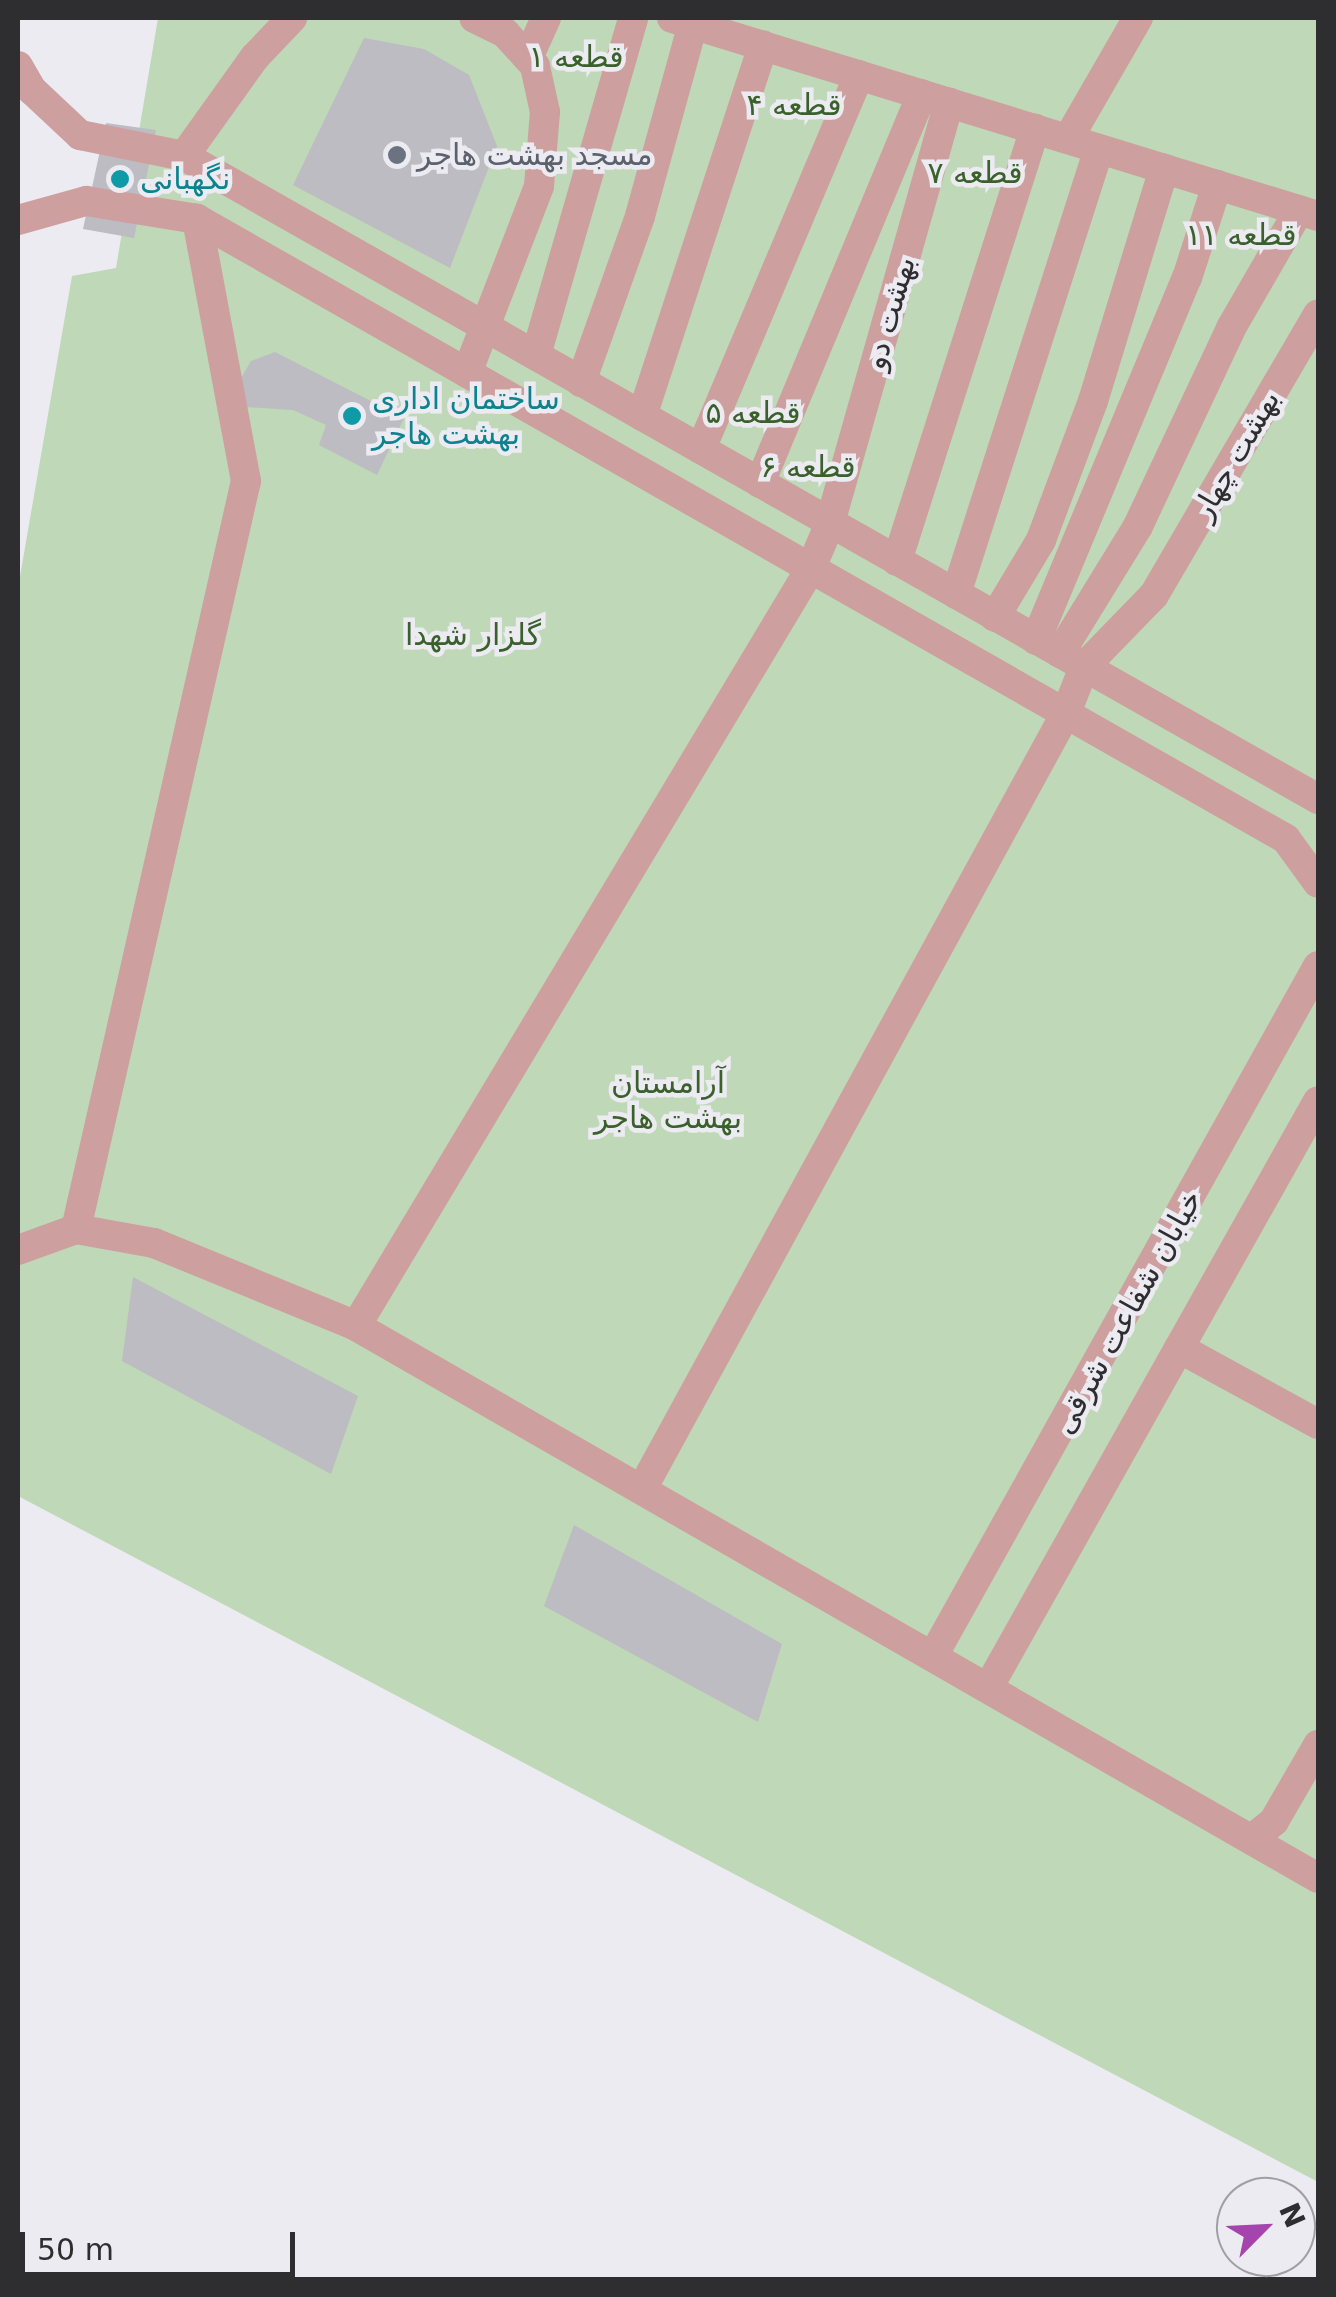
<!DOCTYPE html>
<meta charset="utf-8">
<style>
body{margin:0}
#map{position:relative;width:1336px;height:2297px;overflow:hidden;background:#ecebf2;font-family:"DejaVu Sans","Noto Naskh Arabic",sans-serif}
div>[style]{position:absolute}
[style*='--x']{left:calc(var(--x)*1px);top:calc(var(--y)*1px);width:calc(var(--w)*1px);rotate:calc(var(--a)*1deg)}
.green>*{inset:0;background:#bfd8b7}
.building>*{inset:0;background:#bcbcc2}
.minor>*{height:30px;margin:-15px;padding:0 15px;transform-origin:15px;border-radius:15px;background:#cd9f9f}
.dots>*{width:28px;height:28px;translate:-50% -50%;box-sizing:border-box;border:5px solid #ecebf2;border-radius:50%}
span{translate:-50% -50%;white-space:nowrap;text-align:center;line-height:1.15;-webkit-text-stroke:9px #ecebf2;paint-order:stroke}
.park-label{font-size:30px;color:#3a612c}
.worship-label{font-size:30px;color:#5b616d}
.left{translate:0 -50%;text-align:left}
.culture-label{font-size:30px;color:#0d838f}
.street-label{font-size:30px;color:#2e2e30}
.frame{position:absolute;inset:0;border:20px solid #2e2e30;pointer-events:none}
.north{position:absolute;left:1216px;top:2177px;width:100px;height:100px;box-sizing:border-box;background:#ecebf2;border:2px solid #a09fa4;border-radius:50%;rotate:66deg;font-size:28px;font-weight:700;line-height:40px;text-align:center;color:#2e2e30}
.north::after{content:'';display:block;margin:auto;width:35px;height:45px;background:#a544ac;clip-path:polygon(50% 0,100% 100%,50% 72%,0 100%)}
.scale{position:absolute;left:20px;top:2232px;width:275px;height:45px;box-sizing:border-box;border:5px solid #2e2e30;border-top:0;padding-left:12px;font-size:30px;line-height:35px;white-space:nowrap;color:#2e2e30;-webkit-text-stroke:8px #ecebf2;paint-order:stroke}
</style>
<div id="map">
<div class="green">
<i style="clip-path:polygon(158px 18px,1318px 18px,1318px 2182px,18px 1496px,18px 588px,72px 276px,116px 268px)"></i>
</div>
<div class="building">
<i style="clip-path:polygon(364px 38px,424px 49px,469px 75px,497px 146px,450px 268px,293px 185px)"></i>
<i style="clip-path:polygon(106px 123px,156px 130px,134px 238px,83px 229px)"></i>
<i style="clip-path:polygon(275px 352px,404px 418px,377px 475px,319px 445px,326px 425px,293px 410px,246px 407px,237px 385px,251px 361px)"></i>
<i style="clip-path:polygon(133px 1277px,358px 1396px,331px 1474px,122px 1361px)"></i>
<i style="clip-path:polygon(574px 1525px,782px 1644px,758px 1722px,544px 1606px)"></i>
</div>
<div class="minor">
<i style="--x:672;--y:18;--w:676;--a:17.04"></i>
<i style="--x:528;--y:58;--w:44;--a:-65.8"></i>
<i style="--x:18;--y:66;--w:28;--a:60"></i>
<i style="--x:32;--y:90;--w:66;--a:43.2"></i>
<i style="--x:80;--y:135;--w:106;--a:11.4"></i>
<i style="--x:184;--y:156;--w:1304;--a:29.55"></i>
<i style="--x:1068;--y:139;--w:140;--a:-60"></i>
<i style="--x:184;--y:156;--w:122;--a:-54.4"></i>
<i style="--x:255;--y:57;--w:54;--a:-46.5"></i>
<i style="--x:18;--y:220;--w:71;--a:-15.6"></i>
<i style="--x:86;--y:201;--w:112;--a:9.2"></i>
<i style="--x:197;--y:219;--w:1253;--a:29.65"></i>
<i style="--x:1286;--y:839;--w:54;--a:54"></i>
<i style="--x:536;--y:355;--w:351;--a:-73.9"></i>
<i style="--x:467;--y:373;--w:200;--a:-68.9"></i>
<i style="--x:539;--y:186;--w:74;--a:-85.4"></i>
<i style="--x:545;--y:112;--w:47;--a:-102.3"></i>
<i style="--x:535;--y:66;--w:45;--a:-132.3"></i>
<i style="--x:505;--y:33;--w:34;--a:-154"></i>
<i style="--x:581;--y:382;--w:176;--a:-70.4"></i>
<i style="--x:640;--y:216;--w:199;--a:-74.6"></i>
<i style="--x:642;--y:416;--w:390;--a:-71.9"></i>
<i style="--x:701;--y:449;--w:406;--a:-67.1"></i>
<i style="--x:760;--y:483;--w:421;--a:-67.4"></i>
<i style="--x:897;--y:561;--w:454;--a:-72.3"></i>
<i style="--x:956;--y:594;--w:467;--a:-72.2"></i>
<i style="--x:995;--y:617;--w:90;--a:-59.1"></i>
<i style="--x:1041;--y:540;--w:148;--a:-69.5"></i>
<i style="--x:1093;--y:401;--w:243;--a:-73"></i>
<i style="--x:1036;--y:640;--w:392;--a:-67.4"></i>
<i style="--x:1187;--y:278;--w:98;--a:-72.1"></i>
<i style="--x:1060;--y:653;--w:149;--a:-58.4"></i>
<i style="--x:1138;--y:526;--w:219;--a:-64.8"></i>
<i style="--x:1231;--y:328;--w:136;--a:-60"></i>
<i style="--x:76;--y:1229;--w:767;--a:-77.2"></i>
<i style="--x:246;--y:481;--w:267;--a:-100.6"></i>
<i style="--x:18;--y:1250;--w:62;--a:-19.9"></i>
<i style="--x:76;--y:1229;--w:79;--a:10.2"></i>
<i style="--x:154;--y:1243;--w:218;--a:22.3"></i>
<i style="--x:356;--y:1326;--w:1109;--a:29.85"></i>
<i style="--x:356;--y:1326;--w:884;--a:-59.03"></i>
<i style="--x:811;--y:568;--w:49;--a:-67.1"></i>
<i style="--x:830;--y:523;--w:437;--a:-74.2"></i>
<i style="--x:1179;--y:1348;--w:158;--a:28.7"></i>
<i style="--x:642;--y:1489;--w:884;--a:-61.35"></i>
<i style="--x:1066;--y:713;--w:49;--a:-68.6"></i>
<i style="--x:1084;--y:667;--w:100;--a:-45.8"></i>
<i style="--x:1154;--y:595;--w:325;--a:-59.7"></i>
<i style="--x:933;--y:1656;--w:790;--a:-60.84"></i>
<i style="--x:988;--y:1688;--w:673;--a:-60.66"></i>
<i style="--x:1252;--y:1839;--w:28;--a:-39"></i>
<i style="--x:1274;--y:1821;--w:88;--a:-59.9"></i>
</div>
<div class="dots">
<i style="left:397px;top:155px;background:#6b7280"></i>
<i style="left:120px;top:179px;background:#0f9aa8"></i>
<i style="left:352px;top:416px;background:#0f9aa8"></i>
</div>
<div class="park-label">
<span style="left:576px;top:57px">قطعه ۱</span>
<span style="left:794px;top:105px">قطعه ۴</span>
<span style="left:975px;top:173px">قطعه ۷</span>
<span style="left:1241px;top:235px">قطعه ۱۱</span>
<span style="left:753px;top:413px">قطعه ۵</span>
<span style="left:808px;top:467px">قطعه ۶</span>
<span style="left:473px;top:635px">گلزار شهدا</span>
<span style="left:668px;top:1100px">آرامستان<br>بهشت هاجر</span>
</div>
<div class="worship-label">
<span class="left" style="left:417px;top:155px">مسجد بهشت هاجر</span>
</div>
<div class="culture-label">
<span class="left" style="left:140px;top:179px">نگهبانی</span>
<span class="left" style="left:372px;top:416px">ساختمان اداری<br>بهشت هاجر</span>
</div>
<div class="street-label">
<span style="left:890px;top:313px;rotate:-74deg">بهشت دو</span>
<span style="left:1236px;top:455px;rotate:-60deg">بهشت چهار</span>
<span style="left:1128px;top:1312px;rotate:-61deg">خیابان شفاعت شرقی</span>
</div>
<div class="frame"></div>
<div class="north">N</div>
<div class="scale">50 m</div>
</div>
